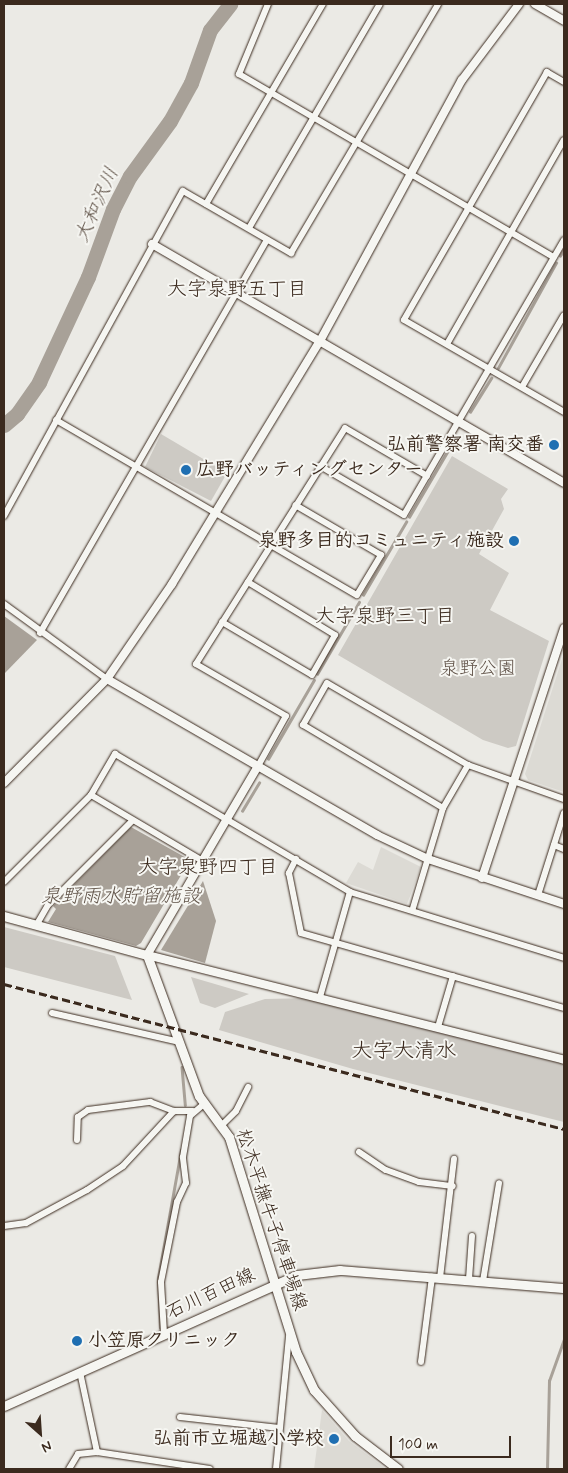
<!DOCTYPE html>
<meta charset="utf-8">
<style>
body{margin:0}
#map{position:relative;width:568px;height:1473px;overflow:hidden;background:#ebeae5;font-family:Mynerve,"Klee One",sans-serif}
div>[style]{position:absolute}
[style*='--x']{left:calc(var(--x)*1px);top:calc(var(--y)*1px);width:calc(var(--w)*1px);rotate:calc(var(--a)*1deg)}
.built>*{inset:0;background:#dcdad4}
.green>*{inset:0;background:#cdcac4}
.water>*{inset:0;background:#a8a198}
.stream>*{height:2.5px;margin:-1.25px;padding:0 1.25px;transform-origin:1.25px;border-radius:1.25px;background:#a8a198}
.river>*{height:15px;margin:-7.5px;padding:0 7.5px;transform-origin:7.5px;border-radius:7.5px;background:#a8a198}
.roads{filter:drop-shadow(0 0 1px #3b2a1e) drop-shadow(0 0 1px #3b2a1e)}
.minor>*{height:6px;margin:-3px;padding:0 3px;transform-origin:3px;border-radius:3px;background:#f6f6f2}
.tertiary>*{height:8px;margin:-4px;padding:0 4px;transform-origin:4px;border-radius:4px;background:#f6f6f2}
.secondary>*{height:9px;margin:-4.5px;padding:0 4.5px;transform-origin:4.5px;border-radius:4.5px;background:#f6f6f2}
.rail>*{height:2.5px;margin-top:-1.25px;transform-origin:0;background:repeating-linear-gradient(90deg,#3b2a1e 0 8px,transparent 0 12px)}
.dots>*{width:14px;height:14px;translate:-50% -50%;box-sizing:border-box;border:2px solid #f6f6f2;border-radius:50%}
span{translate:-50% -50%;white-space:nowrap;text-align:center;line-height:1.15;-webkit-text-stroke:4px #f6f6f2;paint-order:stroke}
.poi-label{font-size:19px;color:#3b2a1e;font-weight:700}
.right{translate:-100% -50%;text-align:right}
.left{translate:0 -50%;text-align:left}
.park-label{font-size:19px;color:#605248}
.street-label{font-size:19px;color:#3b2a1e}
.water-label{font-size:20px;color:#615449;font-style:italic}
.neighbourhood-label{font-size:20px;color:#3b2a1e}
.quarter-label{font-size:21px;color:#3b2a1e}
.frame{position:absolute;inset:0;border:5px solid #3b2a1e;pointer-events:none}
.north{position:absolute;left:15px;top:1408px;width:50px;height:50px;-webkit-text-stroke:4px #f6f6f2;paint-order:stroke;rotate:154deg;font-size:14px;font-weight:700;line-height:20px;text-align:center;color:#3b2a1e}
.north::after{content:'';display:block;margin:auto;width:18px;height:22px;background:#3b2a1e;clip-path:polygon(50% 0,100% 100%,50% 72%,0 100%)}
.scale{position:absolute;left:390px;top:1436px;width:121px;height:22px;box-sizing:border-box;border:2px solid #3b2a1e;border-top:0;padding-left:6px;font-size:15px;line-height:18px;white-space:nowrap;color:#3b2a1e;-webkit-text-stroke:4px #f6f6f2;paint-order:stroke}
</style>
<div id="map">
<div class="built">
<i style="clip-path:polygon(564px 653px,564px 792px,528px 780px,525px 774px)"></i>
<i style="clip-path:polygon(381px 847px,421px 867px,407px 904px,346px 883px,358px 862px,373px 870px)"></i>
<i style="clip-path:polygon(322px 1410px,349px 1441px,386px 1469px,314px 1469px)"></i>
</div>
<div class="green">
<i style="clip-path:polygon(161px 434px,227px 473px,211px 501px,145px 467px)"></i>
<i style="clip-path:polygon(452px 456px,508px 489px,501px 499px,504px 509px,479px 554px,509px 573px,490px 610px,549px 641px,516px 746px,508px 748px,483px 740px,338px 655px)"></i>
<i style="clip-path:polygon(4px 927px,115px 956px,132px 1000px,4px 967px)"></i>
<i style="clip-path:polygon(191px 977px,249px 994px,215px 1008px,200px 1003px)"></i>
<i style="clip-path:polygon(311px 998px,564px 1064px,564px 1122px,353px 1069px,219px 1030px,225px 1012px,265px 999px)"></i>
</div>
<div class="water">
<i style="clip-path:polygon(4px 616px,37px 640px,4px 674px)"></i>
<i style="clip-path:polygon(131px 827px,190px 860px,141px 943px,136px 946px,48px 922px,56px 909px,53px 906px)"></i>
<i style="clip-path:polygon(203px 881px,216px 921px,205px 963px,161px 950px)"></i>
</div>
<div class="stream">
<i style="--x:560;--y:256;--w:8;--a:-60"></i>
<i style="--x:498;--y:368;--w:120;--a:-61.1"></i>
<i style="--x:470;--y:412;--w:40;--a:-58"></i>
<i style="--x:409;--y:517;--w:93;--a:-59.6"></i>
<i style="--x:363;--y:595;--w:85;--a:-59.5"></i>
<i style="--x:317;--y:674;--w:83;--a:-59.7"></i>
<i style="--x:268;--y:759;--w:91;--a:-59.8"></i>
<i style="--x:242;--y:811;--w:33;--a:-59"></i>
<i style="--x:182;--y:1067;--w:38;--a:85"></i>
<i style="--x:160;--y:1328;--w:50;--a:-92.3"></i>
<i style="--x:158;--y:1278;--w:130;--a:-79.8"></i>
<i style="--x:547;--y:1469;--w:88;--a:-88.7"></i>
<i style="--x:549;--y:1381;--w:45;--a:-70.3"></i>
</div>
<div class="river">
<i style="--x:4;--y:425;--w:17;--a:-40"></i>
<i style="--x:17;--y:414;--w:39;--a:-55"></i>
<i style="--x:39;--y:382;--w:116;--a:-65"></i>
<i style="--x:88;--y:277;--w:72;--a:-69.8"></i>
<i style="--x:113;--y:209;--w:37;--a:-63"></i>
<i style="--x:130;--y:176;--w:68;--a:-54"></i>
<i style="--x:170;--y:121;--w:43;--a:-61.1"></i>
<i style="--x:191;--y:83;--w:56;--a:-70.3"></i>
<i style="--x:210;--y:30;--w:33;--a:-52"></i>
</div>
<div class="roads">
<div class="minor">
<i style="--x:268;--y:4;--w:76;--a:112.5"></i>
<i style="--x:239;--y:74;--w:364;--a:30.2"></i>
<i style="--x:564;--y:82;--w:20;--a:-150"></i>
<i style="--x:547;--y:72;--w:286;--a:120"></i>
<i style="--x:404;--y:320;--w:185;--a:29.9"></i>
<i style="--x:206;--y:204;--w:232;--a:-59.7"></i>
<i style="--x:249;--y:228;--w:259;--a:-59.7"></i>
<i style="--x:447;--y:344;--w:235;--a:-60.2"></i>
<i style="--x:522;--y:387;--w:83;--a:-59.7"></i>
<i style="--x:56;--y:420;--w:348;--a:30.2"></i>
<i style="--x:357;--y:595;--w:47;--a:-59"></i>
<i style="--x:381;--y:555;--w:99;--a:-149.8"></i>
<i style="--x:320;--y:466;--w:97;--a:30.3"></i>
<i style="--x:404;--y:515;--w:318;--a:-59.8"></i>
<i style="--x:4;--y:516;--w:371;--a:-61.2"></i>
<i style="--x:183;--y:191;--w:125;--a:29.9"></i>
<i style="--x:291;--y:253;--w:289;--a:-59.4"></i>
<i style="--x:4;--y:604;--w:127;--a:36.1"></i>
<i style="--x:222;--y:622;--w:104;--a:30.5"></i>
<i style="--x:312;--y:675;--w:46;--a:-60.1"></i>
<i style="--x:335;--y:635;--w:102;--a:-148.7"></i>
<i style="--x:40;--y:633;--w:454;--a:-60"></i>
<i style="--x:258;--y:766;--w:57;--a:-60.8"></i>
<i style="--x:286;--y:716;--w:104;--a:-150"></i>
<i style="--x:196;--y:664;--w:279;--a:-57.7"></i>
<i style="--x:345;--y:428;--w:95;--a:30.3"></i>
<i style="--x:91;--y:795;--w:128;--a:30.6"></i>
<i style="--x:443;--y:808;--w:163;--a:-149.3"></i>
<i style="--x:303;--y:725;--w:48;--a:-60.3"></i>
<i style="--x:327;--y:683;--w:163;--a:30.2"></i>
<i style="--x:468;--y:765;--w:102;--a:19.5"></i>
<i style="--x:554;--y:845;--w:11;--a:22"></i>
<i style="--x:296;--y:859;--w:16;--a:117"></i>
<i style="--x:289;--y:873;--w:61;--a:78.7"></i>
<i style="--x:301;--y:933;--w:273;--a:15.9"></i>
<i style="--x:4;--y:882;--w:123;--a:-45"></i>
<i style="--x:91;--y:795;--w:48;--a:-59.7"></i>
<i style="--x:115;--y:754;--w:273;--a:30.4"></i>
<i style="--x:350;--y:892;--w:224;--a:17.1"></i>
<i style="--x:538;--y:895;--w:86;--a:-72.4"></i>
<i style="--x:413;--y:908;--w:104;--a:-73.3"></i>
<i style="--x:443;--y:808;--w:50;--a:-59.8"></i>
<i style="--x:37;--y:924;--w:22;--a:-60"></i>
<i style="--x:48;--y:905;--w:119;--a:-45"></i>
<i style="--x:320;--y:997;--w:109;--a:-74.1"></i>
<i style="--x:52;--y:1013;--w:131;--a:12.8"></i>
<i style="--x:438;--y:1027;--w:53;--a:-73.6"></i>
<i style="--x:223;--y:1124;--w:18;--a:-45"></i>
<i style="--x:236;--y:1111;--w:27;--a:-63"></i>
<i style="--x:77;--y:1140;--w:23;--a:-88"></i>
<i style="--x:78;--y:1117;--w:12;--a:-35"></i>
<i style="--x:88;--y:1110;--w:63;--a:-7.4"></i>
<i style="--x:150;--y:1102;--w:26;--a:21"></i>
<i style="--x:359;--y:1152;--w:32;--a:34"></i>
<i style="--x:386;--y:1170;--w:35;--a:20"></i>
<i style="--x:419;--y:1182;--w:34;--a:7"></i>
<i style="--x:4;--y:1226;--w:22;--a:-8"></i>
<i style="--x:26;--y:1223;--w:69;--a:-28.4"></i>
<i style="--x:87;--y:1190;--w:43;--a:-33.7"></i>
<i style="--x:123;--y:1166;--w:75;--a:-47.2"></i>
<i style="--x:174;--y:1111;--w:19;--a:0"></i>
<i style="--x:440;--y:1278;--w:120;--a:-83.3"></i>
<i style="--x:469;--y:1279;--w:43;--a:-86"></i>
<i style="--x:483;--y:1281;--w:99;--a:-80.7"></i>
<i style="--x:164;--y:1333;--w:51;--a:-93.4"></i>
<i style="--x:161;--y:1282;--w:82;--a:-78.7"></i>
<i style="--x:177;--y:1202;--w:21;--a:-65"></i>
<i style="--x:186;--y:1183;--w:26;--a:-97"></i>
<i style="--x:183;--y:1157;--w:42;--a:-80.3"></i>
<i style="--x:190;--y:1116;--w:18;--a:-41"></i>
<i style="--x:421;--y:1362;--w:86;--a:-82.6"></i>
<i style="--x:80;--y:1372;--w:82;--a:78"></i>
<i style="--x:180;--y:1417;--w:100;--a:6.3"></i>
<i style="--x:69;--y:1469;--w:17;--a:-59"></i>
<i style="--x:78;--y:1454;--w:19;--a:-6"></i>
<i style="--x:97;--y:1452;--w:114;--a:8.6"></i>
<i style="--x:276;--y:1469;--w:134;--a:-84.4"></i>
</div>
<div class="tertiary">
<i style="--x:535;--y:4;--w:34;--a:30"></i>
<i style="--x:152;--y:244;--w:476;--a:30.1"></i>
<i style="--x:107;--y:679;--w:312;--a:30"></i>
<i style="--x:377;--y:835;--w:56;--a:25.2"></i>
<i style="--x:428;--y:859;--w:143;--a:18.3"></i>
<i style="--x:258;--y:766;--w:219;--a:120.4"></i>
<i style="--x:147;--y:955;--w:430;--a:14.1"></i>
<i style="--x:4;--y:783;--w:146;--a:-45.3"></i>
<i style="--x:107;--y:679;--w:115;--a:-55.6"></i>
<i style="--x:172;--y:584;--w:285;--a:-58.7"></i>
<i style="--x:320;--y:341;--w:297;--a:-61.5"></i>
<i style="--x:462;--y:80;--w:95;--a:-53.1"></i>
<i style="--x:482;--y:878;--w:263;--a:-71.8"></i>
</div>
<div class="secondary">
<i style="--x:4;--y:916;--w:148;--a:15.3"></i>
<i style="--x:147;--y:955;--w:150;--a:69.8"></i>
<i style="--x:199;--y:1096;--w:51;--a:53.8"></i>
<i style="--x:229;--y:1137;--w:225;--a:72.7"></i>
<i style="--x:296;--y:1352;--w:42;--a:64.7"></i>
<i style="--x:314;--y:1390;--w:62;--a:48.3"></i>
<i style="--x:355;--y:1436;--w:54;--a:37.5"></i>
<i style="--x:4;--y:1406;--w:321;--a:-24.1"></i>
<i style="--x:297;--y:1275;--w:43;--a:-6.6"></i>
<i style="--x:340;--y:1270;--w:225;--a:4.6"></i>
</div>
</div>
<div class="rail">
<i style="--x:4;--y:984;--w:578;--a:14.52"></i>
</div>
<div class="dots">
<i style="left:554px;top:445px;background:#1f6fb2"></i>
<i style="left:186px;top:470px;background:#1f6fb2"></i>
<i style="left:514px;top:541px;background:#1f6fb2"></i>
<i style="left:77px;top:1341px;background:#1f6fb2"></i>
<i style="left:334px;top:1439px;background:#1f6fb2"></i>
</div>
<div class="poi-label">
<span class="right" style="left:544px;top:445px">弘前警察署 南交番</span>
<span class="left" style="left:196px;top:470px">広野バッティングセンター</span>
<span class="right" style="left:504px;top:541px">泉野多目的コミュニティ施設</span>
<span class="left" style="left:88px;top:1341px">小笠原クリニック</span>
<span class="right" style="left:324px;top:1439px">弘前市立堀越小学校</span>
</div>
<div class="park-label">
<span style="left:478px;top:669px">泉野公園</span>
</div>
<div class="street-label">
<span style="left:271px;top:1220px;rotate:72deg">松木平撫牛子停車場線</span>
<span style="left:211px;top:1294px;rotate:-25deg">石川百田線</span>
</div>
<div class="water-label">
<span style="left:97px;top:205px;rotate:-66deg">大和沢川</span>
<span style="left:121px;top:896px">泉野雨水貯留施設</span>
</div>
<div class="neighbourhood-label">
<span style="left:237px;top:289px">大字泉野五丁目</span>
<span style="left:385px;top:616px">大字泉野三丁目</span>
<span style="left:208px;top:867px">大字泉野四丁目</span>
</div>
<div class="quarter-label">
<span style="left:404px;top:1051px">大字大清水</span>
</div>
<div class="frame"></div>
<div class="north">N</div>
<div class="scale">100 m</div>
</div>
